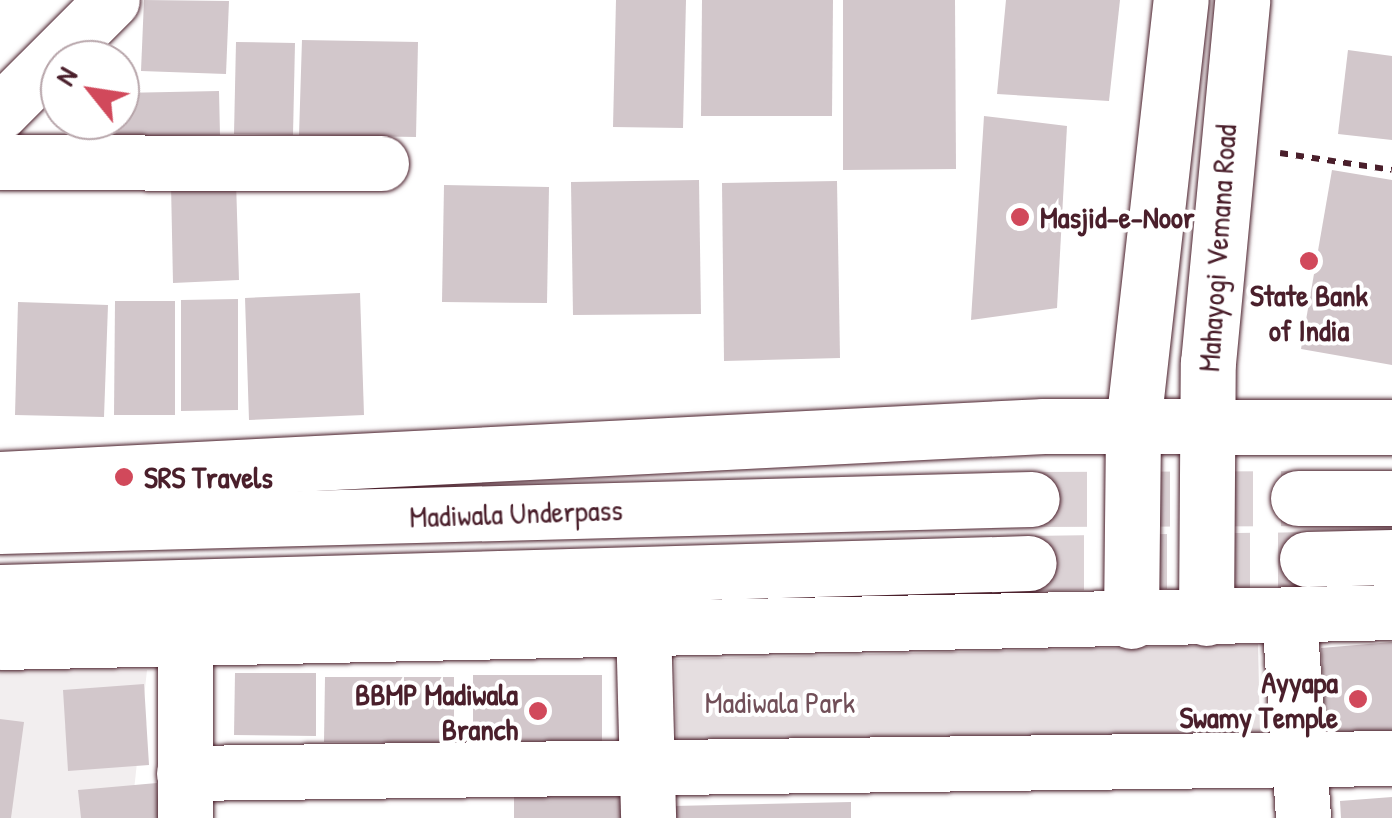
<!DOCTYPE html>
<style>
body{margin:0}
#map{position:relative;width:1392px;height:818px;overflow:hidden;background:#fff;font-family:"Patrick Hand",sans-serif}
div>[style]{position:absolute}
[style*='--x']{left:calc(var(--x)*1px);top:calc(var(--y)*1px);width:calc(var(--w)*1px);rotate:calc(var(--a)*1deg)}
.built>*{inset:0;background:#f2eeef}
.green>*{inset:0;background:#e5dee0}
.building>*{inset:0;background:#d2c7cb}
.primary-tunnel>*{height:55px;margin-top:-27.5px;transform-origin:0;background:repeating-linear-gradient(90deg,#dbd2d5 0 55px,transparent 0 83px)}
.path>*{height:6px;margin-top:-3px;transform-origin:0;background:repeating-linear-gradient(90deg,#4a1f2b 0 8px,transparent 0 16px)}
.roads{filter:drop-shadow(0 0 2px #4a1f2b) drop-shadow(0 0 2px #4a1f2b)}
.minor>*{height:55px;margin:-27.5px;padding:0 27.5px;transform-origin:27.5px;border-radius:27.5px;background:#fff}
.primary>*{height:55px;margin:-27.5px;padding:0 27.5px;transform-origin:27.5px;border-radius:27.5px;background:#fff}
.dots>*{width:28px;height:28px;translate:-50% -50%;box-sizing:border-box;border:5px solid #fff;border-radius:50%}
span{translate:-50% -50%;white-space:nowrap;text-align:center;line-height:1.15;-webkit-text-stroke:8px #fff;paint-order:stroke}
.poi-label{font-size:30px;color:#4a1f2b;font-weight:700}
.left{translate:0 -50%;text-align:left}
.right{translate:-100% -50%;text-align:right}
.street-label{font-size:30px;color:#4a1f2b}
.park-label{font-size:30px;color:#714f58}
.north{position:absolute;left:40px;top:40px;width:100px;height:100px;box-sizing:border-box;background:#fff;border:2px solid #b7a5aa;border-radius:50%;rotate:300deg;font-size:28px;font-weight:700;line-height:40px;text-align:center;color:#4a1f2b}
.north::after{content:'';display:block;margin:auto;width:35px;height:45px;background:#d1495b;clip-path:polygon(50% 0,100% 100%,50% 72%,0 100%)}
</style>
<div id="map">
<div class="built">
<i style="clip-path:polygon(0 664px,147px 670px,131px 818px,0 818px)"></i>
</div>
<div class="green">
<i style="clip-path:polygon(1258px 644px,1260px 734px,677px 750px,675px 659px)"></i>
</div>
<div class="building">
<i style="clip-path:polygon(144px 0,229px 1px,226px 74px,141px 71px)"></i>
<i style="clip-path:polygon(616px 0,686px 0,683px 128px,613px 127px)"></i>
<i style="clip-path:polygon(702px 0,833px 0,832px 116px,701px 116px)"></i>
<i style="clip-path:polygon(843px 0,955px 0,956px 169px,843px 170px)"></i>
<i style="clip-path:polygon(1006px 0,1120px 0,1109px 101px,997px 94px)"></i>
<i style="clip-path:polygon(302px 40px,418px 42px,416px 137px,299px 135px)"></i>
<i style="clip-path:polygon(236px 42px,295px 43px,293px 135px,234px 134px)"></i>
<i style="clip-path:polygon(1348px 50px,1392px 56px,1392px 140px,1338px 134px)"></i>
<i style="clip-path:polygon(219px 91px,220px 135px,97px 137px,96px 120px,120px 120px,120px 93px)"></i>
<i style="clip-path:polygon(984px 116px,1067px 126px,1057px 308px,971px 320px)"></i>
<i style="clip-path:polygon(1332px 170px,1392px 180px,1392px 365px,1301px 349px)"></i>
<i style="clip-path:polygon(699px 180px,701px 314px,573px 315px,571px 182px)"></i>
<i style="clip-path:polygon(236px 181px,239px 280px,173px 283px,171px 184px)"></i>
<i style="clip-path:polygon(837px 181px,840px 358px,724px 361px,722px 183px)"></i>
<i style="clip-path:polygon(444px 185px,549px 187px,547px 303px,442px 302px)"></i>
<i style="clip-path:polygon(360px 293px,364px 415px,249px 420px,245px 298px)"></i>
<i style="clip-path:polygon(238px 299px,238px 410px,181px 411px,181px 300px)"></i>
<i style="clip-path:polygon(115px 301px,175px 301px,175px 415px,114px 415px)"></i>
<i style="clip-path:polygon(18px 302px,108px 305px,104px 417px,15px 415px)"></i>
<i style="clip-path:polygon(1392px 642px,1392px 750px,1327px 754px,1321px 648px)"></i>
<i style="clip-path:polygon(235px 673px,316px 673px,316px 736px,234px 735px)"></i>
<i style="clip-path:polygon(473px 675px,602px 675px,602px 748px,473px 747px)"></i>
<i style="clip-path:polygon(325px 677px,454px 677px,454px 743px,324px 742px)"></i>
<i style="clip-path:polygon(144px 684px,149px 765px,68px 771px,63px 690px)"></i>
<i style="clip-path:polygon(0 719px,24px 722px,11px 818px,0 818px)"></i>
<i style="clip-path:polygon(635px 782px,636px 818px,514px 818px,514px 783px)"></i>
<i style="clip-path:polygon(157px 783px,159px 818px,81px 818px,78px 790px)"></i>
<i style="clip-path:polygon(1392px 797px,1392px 818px,1341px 818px,1340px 801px)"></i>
<i style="clip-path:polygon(851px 802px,851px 818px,673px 818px,673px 806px)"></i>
</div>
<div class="primary-tunnel">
<i style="--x:1032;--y:499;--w:266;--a:-0.2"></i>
<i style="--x:1029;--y:563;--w:278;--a:-0.8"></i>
</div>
<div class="path">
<i style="--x:1280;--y:153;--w:113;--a:8.6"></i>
</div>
<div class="roads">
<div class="minor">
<i style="--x:0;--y:112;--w:158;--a:-45"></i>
<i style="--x:0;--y:162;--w:381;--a:0.2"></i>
<i style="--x:1289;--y:616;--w:202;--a:86"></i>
<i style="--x:643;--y:622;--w:196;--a:88.5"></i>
<i style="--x:184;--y:773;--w:1208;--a:-0.71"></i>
<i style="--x:185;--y:818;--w:181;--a:-90"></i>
</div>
<div class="primary">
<i style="--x:0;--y:479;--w:1045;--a:-2.91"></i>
<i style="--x:1044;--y:426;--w:348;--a:0.2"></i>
<i style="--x:1298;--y:498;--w:94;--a:0"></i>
<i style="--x:0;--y:526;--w:1032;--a:-1.5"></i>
<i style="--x:1307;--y:559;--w:85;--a:-1.3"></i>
<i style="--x:0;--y:592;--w:1029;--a:-1.61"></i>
<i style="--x:1206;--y:618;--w:255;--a:-89.6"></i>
<i style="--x:1208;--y:363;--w:365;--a:-84.6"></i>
<i style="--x:1131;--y:621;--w:196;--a:-89.4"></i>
<i style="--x:1133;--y:425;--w:428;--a:-83.6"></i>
<i style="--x:0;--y:642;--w:1392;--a:-1.23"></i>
</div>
</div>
<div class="dots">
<i style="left:1020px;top:217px;background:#d1495b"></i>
<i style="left:1309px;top:261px;background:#d1495b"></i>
<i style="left:124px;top:477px;background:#d1495b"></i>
<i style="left:1358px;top:699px;background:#d1495b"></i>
<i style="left:538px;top:711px;background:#d1495b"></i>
</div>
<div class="poi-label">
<span class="left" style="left:1040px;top:217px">Masjid-e-Noor</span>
<span style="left:1309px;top:312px">State Bank<br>of India</span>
<span class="left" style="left:144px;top:477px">SRS Travels</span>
<span class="right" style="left:1338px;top:699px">Ayyapa<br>Swamy Temple</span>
<span class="right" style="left:518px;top:711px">BBMP Madiwala<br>Branch</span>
</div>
<div class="street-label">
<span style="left:1217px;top:248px;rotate:-86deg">Mahayogi Vemana Road</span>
<span style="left:516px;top:513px;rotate:-2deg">Madiwala Underpass</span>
</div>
<div class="park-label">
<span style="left:780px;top:702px">Madiwala Park</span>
</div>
<div class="north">N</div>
</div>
